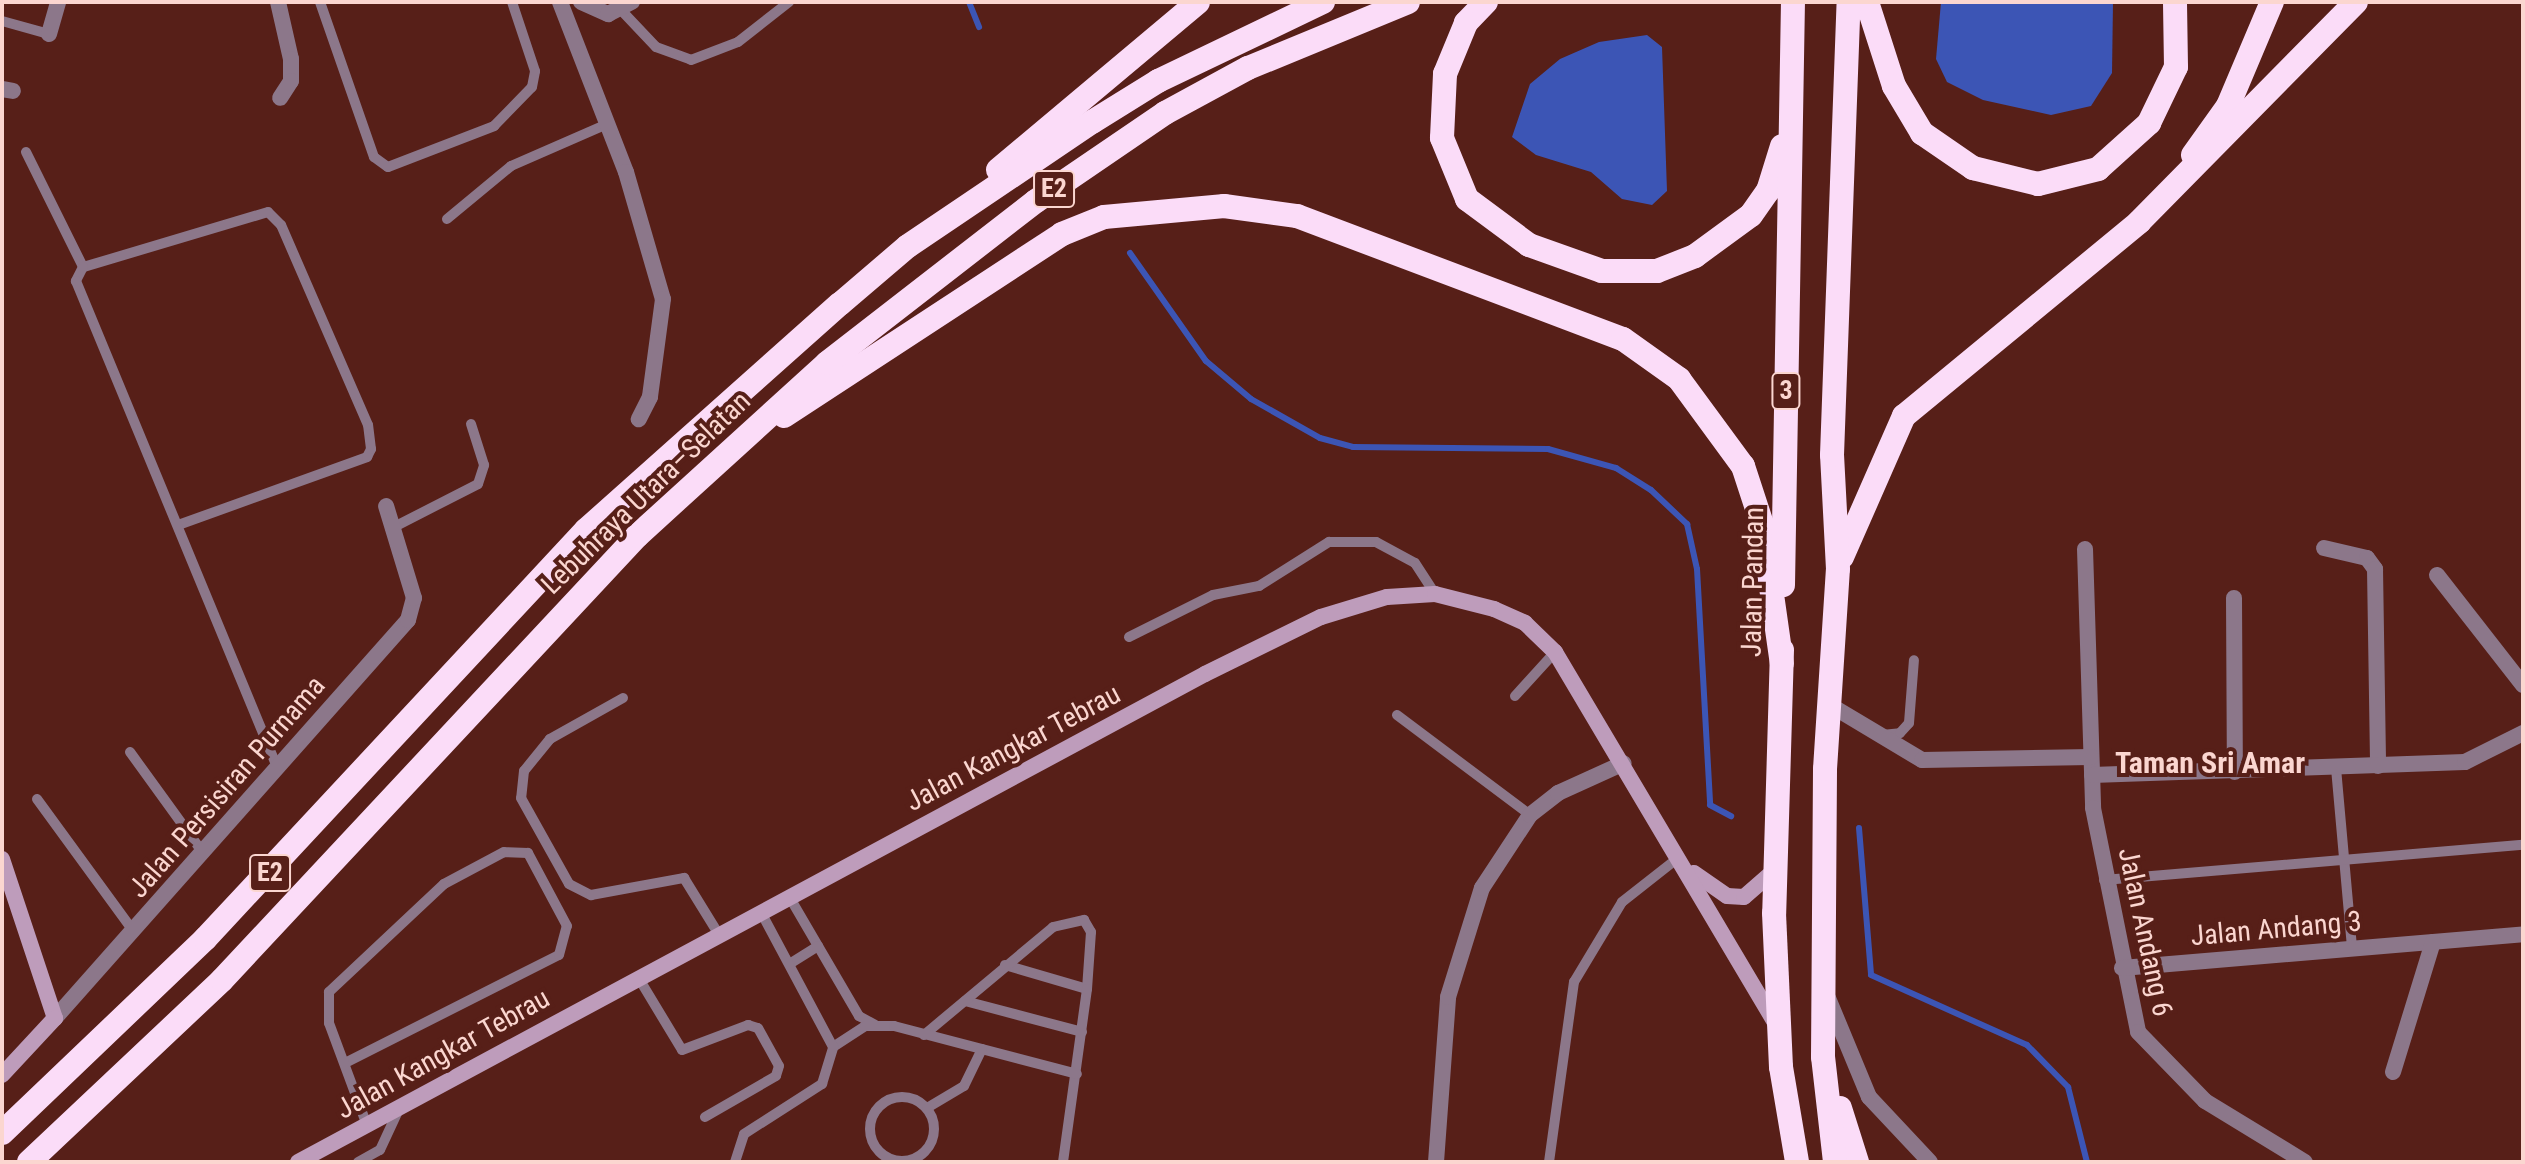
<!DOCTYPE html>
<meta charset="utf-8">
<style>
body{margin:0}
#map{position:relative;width:2525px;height:1164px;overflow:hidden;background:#571f18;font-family:"Roboto Condensed",sans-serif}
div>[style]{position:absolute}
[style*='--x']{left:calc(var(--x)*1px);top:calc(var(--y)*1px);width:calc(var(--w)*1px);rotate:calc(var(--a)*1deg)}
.water>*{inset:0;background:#3c55b5}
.stream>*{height:6px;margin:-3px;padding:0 3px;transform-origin:3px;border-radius:3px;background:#3c55b5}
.lane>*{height:10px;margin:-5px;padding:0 5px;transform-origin:5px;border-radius:5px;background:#8c778a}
.lane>.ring{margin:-5px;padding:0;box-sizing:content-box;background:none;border:10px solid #8c778a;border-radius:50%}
.street>*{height:16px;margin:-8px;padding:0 8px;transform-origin:8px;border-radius:8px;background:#8c778a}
.secondary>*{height:16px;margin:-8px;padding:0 8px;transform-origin:8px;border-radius:8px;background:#be9cbb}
.highway>*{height:24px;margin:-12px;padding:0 12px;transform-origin:12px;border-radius:12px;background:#fbdcf8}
span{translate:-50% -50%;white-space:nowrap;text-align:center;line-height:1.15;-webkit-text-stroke:8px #571f18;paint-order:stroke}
.shield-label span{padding:2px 6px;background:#571f18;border:2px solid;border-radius:6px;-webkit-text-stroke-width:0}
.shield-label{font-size:26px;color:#fbd6d0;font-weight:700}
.street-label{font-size:28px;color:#fbd6d0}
.neighbourhood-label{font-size:30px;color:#fbd6d0;font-weight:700}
.frame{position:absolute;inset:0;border:4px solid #fbd6d0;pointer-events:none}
</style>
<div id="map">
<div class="water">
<i style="clip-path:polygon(1941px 2px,2113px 2px,2112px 73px,2091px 106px,2051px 115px,1983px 100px,1947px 82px,1936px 59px)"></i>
<i style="clip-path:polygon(1647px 35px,1662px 47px,1667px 191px,1652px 205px,1622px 199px,1591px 172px,1536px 155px,1512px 137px,1530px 84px,1560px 59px,1599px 42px)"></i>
</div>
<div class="stream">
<i style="--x:969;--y:2;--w:27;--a:68"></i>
<i style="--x:1130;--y:253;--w:132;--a:54.9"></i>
<i style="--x:1206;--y:361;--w:59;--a:40.2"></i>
<i style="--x:1251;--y:399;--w:79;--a:29.5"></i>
<i style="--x:1320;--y:438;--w:34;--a:15"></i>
<i style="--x:1353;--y:447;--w:195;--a:0.6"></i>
<i style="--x:1548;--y:449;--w:71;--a:15.6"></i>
<i style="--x:1616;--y:468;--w:41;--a:32.2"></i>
<i style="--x:1651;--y:490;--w:50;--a:43.4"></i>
<i style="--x:1687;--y:524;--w:46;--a:77.5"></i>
<i style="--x:1697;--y:569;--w:236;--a:86.8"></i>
<i style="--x:1710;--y:805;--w:24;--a:28"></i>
<i style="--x:1859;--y:828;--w:147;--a:85.3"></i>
<i style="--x:1871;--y:975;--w:171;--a:24.2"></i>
<i style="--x:2027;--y:1045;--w:59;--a:45.7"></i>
<i style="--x:2068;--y:1087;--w:77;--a:75.8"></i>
</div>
<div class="lane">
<i style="--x:320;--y:2;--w:164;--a:70.8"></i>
<i style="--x:374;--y:157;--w:17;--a:36"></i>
<i style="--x:388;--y:167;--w:114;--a:-21.1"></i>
<i style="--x:494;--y:126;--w:54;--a:-45.7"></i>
<i style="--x:532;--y:87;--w:16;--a:-79"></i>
<i style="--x:535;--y:71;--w:73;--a:-108.4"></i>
<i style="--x:621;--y:10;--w:51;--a:46.6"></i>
<i style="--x:656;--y:47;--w:37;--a:20"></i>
<i style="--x:691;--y:60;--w:50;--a:-21"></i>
<i style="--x:738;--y:42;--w:65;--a:-38.1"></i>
<i style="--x:2;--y:21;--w:49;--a:15.5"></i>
<i style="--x:26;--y:152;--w:128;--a:63.6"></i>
<i style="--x:447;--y:219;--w:83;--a:-39.6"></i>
<i style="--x:511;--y:166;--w:105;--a:-23.6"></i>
<i style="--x:181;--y:524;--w:198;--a:-19.8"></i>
<i style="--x:367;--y:457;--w:9;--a:-63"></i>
<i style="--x:371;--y:449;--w:24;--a:-97"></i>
<i style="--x:368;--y:425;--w:218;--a:-113.5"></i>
<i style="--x:281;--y:225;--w:18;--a:-135"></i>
<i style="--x:268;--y:212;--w:193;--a:163.4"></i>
<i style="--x:83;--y:267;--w:16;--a:117"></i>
<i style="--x:76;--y:281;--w:526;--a:67.53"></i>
<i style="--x:394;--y:527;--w:94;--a:-27.1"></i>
<i style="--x:478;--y:484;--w:20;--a:-72"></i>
<i style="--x:484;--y:465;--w:43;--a:-107.6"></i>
<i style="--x:1129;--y:637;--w:94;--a:-26.6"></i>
<i style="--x:1213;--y:595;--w:47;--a:-11.1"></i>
<i style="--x:1259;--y:586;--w:83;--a:-32.2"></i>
<i style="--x:1329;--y:542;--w:47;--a:0"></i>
<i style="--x:1376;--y:542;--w:44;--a:28.3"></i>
<i style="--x:1415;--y:563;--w:37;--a:57"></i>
<i style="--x:1515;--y:696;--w:59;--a:-47.7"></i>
<i style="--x:623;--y:698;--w:84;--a:150.7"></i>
<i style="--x:550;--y:739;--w:41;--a:129.1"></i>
<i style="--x:524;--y:771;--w:27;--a:96"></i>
<i style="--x:521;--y:798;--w:98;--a:60.8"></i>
<i style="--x:569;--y:884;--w:25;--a:27"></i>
<i style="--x:591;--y:895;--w:95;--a:-10.4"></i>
<i style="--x:684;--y:878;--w:65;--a:58.3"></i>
<i style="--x:1397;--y:715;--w:166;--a:36.9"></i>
<i style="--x:1882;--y:735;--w:18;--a:-6"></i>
<i style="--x:1900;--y:733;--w:13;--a:-48"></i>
<i style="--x:1909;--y:723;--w:63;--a:-85.5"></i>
<i style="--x:130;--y:752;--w:125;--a:54.1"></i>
<i style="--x:2336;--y:768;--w:181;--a:84.9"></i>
<i style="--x:37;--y:799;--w:165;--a:53.9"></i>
<i style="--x:2104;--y:880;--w:420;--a:-4.8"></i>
<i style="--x:790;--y:898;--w:137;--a:59.7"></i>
<i style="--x:859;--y:1016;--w:18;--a:29"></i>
<i style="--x:791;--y:963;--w:32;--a:-32"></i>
<i style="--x:1005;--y:965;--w:85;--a:16.3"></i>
<i style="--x:638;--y:977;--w:85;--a:58.9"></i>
<i style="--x:682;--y:1050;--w:71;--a:-20.7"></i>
<i style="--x:748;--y:1025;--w:10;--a:17"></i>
<i style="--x:758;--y:1028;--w:43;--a:61.1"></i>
<i style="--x:779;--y:1066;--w:10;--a:107"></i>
<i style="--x:776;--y:1076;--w:82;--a:150"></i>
<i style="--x:965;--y:1001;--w:121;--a:14.8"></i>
<i style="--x:924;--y:1035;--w:168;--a:-39.9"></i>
<i style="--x:1053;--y:927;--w:32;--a:-13"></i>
<i style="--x:1084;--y:920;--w:14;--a:60"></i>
<i style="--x:1091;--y:932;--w:57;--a:94"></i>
<i style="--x:1087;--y:989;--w:175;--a:97.9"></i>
<i style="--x:833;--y:1047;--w:38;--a:-33"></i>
<i style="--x:865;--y:1026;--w:29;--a:0"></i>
<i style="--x:894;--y:1026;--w:189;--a:14.7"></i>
<i style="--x:347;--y:1062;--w:237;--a:-26.8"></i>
<i style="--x:559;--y:955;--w:30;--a:-75"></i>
<i style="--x:567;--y:926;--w:83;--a:-118.1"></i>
<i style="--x:528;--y:853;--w:24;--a:-178"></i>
<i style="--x:504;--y:852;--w:68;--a:151.9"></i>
<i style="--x:444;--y:884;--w:158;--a:136.8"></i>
<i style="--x:329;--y:992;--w:31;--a:90"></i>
<i style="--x:329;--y:1023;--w:109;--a:69.6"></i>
<i class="ring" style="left:870px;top:1097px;width:54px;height:54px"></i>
<i style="--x:927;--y:1108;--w:43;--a:-30.7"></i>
<i style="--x:964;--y:1086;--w:41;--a:-64.1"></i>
<i style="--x:358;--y:1162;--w:25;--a:-29"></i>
<i style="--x:380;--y:1150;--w:45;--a:-65.1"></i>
<i style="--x:735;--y:1162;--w:29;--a:-72"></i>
<i style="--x:744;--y:1134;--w:93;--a:-32.7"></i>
<i style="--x:822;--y:1084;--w:39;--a:-73"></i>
<i style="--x:833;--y:1047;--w:151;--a:-118.1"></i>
<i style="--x:1549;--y:1162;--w:182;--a:-82.1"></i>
<i style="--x:1574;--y:982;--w:93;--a:-59"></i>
<i style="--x:1622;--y:902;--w:71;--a:-38.2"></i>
</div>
<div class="street">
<i style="--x:278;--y:2;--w:58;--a:77.2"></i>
<i style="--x:291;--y:59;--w:22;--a:90"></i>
<i style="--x:291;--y:81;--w:20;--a:123"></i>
<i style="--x:560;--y:2;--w:182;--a:68.8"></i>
<i style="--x:626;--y:172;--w:132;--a:73.8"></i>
<i style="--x:663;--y:299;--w:99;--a:97.6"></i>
<i style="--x:650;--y:397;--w:25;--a:117"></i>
<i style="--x:581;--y:2;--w:30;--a:24"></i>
<i style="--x:608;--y:14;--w:27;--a:-27"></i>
<i style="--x:49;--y:34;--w:33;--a:-74"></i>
<i style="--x:2;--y:89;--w:11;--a:10"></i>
<i style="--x:2324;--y:548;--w:44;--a:13.1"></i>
<i style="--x:2367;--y:558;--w:14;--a:54"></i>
<i style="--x:2375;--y:569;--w:197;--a:89.1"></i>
<i style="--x:2085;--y:549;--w:259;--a:88.2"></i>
<i style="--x:2093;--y:808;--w:228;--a:78.6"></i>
<i style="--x:2138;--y:1032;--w:96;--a:45.8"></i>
<i style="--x:2205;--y:1101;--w:117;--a:31.4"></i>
<i style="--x:2437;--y:575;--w:140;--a:52"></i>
<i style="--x:2234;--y:598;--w:174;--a:89.7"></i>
<i style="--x:1830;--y:705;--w:107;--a:30.9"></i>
<i style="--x:1922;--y:760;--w:169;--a:-1"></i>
<i style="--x:2092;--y:775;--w:373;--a:-2"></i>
<i style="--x:2465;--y:762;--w:65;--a:-26.6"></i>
<i style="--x:2122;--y:968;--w:402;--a:-4.8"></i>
<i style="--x:1828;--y:998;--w:107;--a:67.5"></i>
<i style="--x:1869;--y:1097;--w:89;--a:46.8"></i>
<i style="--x:55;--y:1018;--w:532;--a:-48.43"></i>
<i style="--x:408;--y:620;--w:23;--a:-75"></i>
<i style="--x:414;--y:598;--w:96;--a:-106.9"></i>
<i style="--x:2393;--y:1072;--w:136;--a:-72.9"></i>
<i style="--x:1436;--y:1162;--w:165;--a:-85.8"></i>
<i style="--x:1448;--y:997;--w:114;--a:-72.7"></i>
<i style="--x:1482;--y:888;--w:87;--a:-56.7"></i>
<i style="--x:1530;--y:815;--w:36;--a:-38"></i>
<i style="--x:1558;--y:793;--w:72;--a:-24.4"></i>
</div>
<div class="secondary">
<i style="--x:2;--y:859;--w:168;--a:71.6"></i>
<i style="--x:55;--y:1018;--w:78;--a:132.9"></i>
<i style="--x:1694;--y:873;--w:40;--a:34.9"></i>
<i style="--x:1727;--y:896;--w:17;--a:3"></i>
<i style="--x:1744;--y:897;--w:41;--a:-41.1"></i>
<i style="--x:298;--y:1162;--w:1030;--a:-28.28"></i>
<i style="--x:1205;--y:674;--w:129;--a:-26.2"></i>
<i style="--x:1321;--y:617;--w:69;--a:-16.9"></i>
<i style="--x:1387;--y:597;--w:48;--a:-3.6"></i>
<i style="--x:1435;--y:594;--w:61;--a:14.3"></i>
<i style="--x:1494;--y:609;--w:34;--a:24"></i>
<i style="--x:1525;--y:623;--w:42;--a:44"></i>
<i style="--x:1555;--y:652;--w:431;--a:59.3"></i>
</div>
<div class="highway">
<i style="--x:1486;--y:2;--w:29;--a:134"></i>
<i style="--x:1466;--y:23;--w:55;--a:112.4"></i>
<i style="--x:1445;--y:74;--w:64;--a:92.7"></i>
<i style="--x:1442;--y:138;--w:66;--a:67.7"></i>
<i style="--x:1467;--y:199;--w:77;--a:36.6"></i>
<i style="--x:1529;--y:245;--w:77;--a:19.6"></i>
<i style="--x:1602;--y:271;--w:55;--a:0"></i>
<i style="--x:1657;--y:271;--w:41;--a:-21.5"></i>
<i style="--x:1695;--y:256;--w:69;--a:-36.2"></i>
<i style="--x:1751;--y:215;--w:29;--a:-55"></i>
<i style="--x:1768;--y:191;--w:47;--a:-72.7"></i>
<i style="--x:1867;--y:2;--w:88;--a:72.2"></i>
<i style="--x:1894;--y:86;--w:55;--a:59.2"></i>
<i style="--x:1922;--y:133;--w:62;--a:34.5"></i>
<i style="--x:1973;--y:168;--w:67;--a:13.8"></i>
<i style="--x:2038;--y:184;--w:62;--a:-14"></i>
<i style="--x:2098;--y:169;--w:69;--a:-42"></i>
<i style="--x:2149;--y:123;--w:62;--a:-64.3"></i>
<i style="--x:2176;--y:67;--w:65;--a:-90.9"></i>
<i style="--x:2193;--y:155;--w:60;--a:-54.5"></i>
<i style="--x:2228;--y:106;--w:113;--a:-67.1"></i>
<i style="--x:998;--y:170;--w:261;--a:-40"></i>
<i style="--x:784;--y:416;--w:332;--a:-33.2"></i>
<i style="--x:1062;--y:234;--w:45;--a:-22"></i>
<i style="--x:1104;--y:217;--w:121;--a:-5.2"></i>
<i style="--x:1224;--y:206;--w:74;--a:7.8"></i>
<i style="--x:1297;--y:216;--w:348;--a:20.7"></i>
<i style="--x:1623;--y:339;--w:69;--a:35.5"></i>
<i style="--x:1679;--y:379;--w:108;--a:53.7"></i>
<i style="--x:1743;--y:466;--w:61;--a:71.9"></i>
<i style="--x:1762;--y:524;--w:141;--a:81.9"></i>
<i style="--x:1842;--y:557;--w:154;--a:-66.3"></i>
<i style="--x:1904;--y:416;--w:305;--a:-39.5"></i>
<i style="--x:2139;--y:222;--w:309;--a:-45.4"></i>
<i style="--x:1783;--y:585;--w:583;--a:-89.02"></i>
<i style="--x:1782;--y:650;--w:263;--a:91.7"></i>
<i style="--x:1774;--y:913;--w:154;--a:87.4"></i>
<i style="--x:1781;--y:1067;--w:96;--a:80.4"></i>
<i style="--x:1840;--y:1108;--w:57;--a:72.5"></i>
<i style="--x:2;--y:1133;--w:281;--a:-43.7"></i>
<i style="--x:205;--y:939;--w:559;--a:-47.03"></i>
<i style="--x:586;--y:530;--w:340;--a:-41.7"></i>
<i style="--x:840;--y:304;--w:89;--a:-40.5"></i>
<i style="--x:908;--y:246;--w:222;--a:-34"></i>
<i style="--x:1092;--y:122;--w:78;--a:-31.8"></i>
<i style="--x:1158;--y:81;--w:183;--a:-25.6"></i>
<i style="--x:29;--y:1162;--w:265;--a:-43.3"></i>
<i style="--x:222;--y:980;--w:608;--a:-46.93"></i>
<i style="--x:637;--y:536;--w:257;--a:-42.3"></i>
<i style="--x:827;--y:363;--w:264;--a:-37.8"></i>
<i style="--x:1036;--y:201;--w:156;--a:-34.3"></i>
<i style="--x:1165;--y:113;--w:94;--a:-28.5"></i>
<i style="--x:1248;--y:68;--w:173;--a:-22.4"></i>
<i style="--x:1835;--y:1162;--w:106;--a:-96.5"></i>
<i style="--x:1823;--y:1057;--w:288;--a:-89.6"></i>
<i style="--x:1825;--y:769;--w:200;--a:-86.3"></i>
<i style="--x:1838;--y:569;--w:114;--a:-93"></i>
<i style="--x:1832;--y:455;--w:453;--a:-87.9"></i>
</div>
<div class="shield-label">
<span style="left:1054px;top:189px">E2</span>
<span style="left:1786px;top:391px">3</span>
<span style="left:270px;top:873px">E2</span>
</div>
<div class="street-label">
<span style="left:646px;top:493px;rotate:-44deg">Lebuhraya Utara–Selatan</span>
<span style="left:1753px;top:582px;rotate:-89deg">Jalan Pandan</span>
<span style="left:1013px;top:748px;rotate:-28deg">Jalan Kangkar Tebrau</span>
<span style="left:227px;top:787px;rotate:-49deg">Jalan Persisiran Purnama</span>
<span style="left:2276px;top:929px;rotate:-5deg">Jalan Andang 3</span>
<span style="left:2145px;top:932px;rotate:78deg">Jalan Andang 6</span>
<span style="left:443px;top:1054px;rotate:-29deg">Jalan Kangkar Tebrau</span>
</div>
<div class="neighbourhood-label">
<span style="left:2210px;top:763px">Taman Sri Amar</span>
</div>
<div class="frame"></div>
</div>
